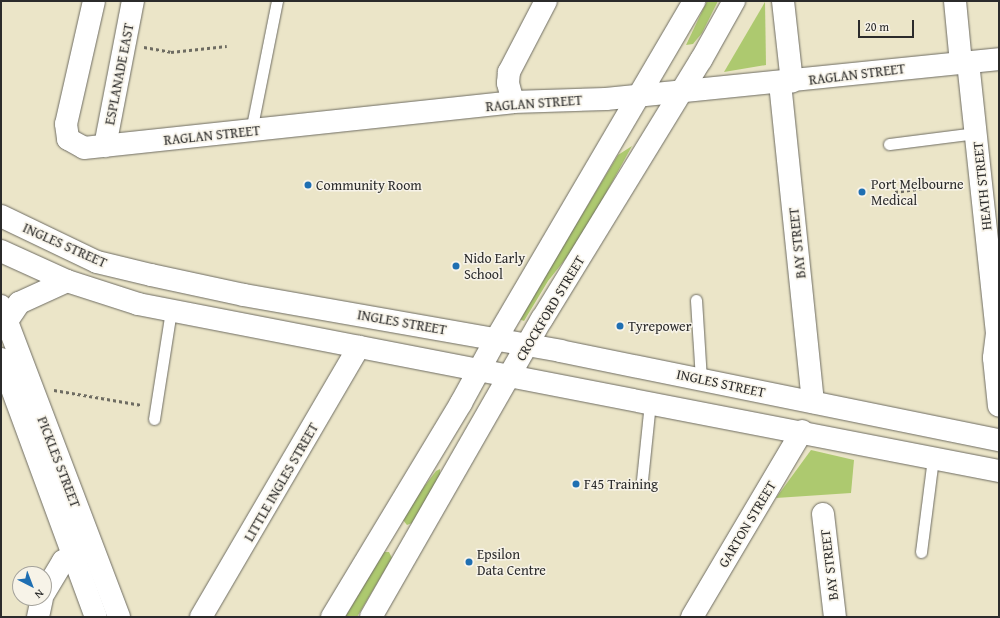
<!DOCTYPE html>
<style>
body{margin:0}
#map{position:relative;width:1000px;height:618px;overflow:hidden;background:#ebe5c8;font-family:"Gentium Book Plus",serif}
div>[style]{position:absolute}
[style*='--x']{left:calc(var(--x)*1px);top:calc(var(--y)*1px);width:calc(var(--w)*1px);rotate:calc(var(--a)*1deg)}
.green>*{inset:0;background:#adc96f}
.path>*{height:2.5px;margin-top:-1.25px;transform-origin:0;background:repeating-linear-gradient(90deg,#6e6c62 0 3px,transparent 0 6px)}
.roads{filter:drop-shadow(0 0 1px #6e6c62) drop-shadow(0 0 1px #6e6c62)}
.lane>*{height:11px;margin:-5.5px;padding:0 5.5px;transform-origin:5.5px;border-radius:5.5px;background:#fff}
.street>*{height:22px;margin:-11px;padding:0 11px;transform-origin:11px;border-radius:11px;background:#fff}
.secondary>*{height:22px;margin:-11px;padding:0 11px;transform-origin:11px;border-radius:11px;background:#fff}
.primary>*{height:22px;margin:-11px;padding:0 11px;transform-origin:11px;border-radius:11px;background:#fff}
.dots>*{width:11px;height:11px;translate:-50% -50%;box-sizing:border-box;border:2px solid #f7f3e8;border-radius:50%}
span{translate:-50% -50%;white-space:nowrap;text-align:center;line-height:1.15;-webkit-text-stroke:3px #f7f3e8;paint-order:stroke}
.street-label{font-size:14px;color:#2b2b2b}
.poi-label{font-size:14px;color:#2b2b2b}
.left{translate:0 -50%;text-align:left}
.frame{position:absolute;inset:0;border:2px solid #2b2b2b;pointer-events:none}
.north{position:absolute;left:12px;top:566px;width:40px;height:40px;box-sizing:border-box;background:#f7f3e8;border:1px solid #a5a39c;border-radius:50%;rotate:138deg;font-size:11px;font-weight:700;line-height:16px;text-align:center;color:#2b2b2b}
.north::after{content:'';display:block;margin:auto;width:14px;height:18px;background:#1f6fb2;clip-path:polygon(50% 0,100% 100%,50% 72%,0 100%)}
.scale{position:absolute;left:858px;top:20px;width:56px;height:18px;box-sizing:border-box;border:2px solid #2b2b2b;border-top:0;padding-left:5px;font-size:12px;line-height:14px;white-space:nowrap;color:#2b2b2b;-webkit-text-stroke:3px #f7f3e8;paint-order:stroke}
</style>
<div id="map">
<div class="green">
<i style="clip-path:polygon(707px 1px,718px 1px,702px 33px,693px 44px,686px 45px)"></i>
<i style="clip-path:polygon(765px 2px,766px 65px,724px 72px)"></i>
<i style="clip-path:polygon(632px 146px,579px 242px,548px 281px,524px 321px,519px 319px,618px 155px)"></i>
<i style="clip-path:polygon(811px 450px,854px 460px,851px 493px,776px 498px)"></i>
<i style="clip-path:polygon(440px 469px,440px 476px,412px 523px,407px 525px,403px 520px,420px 492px,436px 471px)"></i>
<i style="clip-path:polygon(384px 552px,389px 552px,392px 558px,357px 617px,345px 617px)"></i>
</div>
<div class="path">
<i style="--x:144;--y:47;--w:27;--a:10"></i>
<i style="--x:171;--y:52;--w:56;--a:-6.1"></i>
<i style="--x:895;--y:192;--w:68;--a:-7.7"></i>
<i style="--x:54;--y:390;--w:89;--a:9.7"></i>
</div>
<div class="roads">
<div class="lane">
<i style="--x:251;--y:131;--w:133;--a:-78.7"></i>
<i style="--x:889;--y:144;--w:88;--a:-7.2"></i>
<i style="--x:696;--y:300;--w:80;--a:86.4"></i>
<i style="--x:154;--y:419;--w:109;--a:-81.1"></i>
<i style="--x:642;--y:480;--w:77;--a:-84.1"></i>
<i style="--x:921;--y:552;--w:95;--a:-82.7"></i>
</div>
<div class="street">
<i style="--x:94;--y:1;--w:126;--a:102.8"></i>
<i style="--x:66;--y:124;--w:15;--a:82"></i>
<i style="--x:68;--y:139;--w:18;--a:29"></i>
<i style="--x:84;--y:148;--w:431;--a:-6.1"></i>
<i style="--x:513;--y:102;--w:93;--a:-1.8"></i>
<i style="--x:606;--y:99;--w:395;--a:-5.8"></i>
<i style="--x:783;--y:1;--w:81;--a:83.7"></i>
<i style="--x:955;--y:1;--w:62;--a:84.5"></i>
<i style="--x:968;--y:62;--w:273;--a:83.9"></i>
<i style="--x:997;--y:333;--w:25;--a:97"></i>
<i style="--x:994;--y:358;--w:48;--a:84.1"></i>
<i style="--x:780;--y:83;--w:321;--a:84.1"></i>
<i style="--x:513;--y:102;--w:20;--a:-105"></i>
<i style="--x:508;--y:83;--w:11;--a:-85"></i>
<i style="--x:509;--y:72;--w:80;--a:-62.5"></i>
<i style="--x:105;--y:146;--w:148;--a:-79.1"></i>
<i style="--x:1;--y:306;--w:333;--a:69.2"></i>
<i style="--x:1;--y:359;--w:275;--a:69.8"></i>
<i style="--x:823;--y:514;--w:104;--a:83.4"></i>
<i style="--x:44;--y:593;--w:37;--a:-59"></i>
<i style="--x:63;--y:561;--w:25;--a:-23"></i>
<i style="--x:38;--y:617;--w:19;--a:-78"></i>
<i style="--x:201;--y:617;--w:313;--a:-59.7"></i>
<i style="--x:692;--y:617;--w:216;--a:-59.4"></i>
</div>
<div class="secondary">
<i style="--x:1;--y:216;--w:106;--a:25.6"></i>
<i style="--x:97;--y:262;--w:56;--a:13.5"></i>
<i style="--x:151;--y:275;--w:95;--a:12.1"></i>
<i style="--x:244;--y:295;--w:321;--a:10"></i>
<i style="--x:560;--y:351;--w:448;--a:11.5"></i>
<i style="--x:1;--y:251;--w:72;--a:24.4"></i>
<i style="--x:67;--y:281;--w:75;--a:17.9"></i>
<i style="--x:138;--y:304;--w:877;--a:10.98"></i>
<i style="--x:7;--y:321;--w:22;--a:-56"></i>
<i style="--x:19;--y:303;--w:53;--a:-24.6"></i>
</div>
<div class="primary">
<i style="--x:332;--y:617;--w:250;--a:-58.9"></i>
<i style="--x:461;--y:403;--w:73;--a:-61.3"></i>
<i style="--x:496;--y:339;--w:392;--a:-59.6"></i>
<i style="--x:371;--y:617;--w:344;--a:-60.2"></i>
<i style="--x:542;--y:319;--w:304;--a:-58.5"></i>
<i style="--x:701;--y:60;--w:68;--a:-60.8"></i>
</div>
</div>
<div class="dots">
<i style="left:308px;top:185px;background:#1f6fb2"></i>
<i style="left:862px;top:192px;background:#1f6fb2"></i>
<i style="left:456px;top:266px;background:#1f6fb2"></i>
<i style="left:620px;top:326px;background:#1f6fb2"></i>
<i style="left:576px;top:484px;background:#1f6fb2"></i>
<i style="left:469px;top:562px;background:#1f6fb2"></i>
</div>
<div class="street-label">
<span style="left:119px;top:74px;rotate:-79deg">ESPLANADE EAST</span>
<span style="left:857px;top:74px;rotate:-7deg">RAGLAN STREET</span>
<span style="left:534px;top:103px;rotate:-4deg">RAGLAN STREET</span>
<span style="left:212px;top:135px;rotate:-6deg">RAGLAN STREET</span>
<span style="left:982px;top:186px;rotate:-96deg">HEATH STREET</span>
<span style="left:797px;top:243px;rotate:-96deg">BAY STREET</span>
<span style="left:65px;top:245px;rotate:24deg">INGLES STREET</span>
<span style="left:550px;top:308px;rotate:-59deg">CROCKFORD STREET</span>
<span style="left:402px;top:322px;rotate:10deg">INGLES STREET</span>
<span style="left:721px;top:383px;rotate:12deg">INGLES STREET</span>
<span style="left:59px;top:462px;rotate:69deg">PICKLES STREET</span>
<span style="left:281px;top:482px;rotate:-60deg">LITTLE INGLES STREET</span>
<span style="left:747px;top:524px;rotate:-59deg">GARTON STREET</span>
<span style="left:829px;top:565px;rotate:-97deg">BAY STREET</span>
</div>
<div class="poi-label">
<span class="left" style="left:871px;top:192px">Port Melbourne<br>Medical</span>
<span class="left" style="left:316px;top:185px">Community Room</span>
<span class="left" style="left:464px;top:266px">Nido Early<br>School</span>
<span class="left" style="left:628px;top:326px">Tyrepower</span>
<span class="left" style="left:584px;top:484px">F45 Training</span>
<span class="left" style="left:477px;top:562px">Epsilon<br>Data Centre</span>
</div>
<div class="frame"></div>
<div class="north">N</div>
<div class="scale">20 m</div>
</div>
